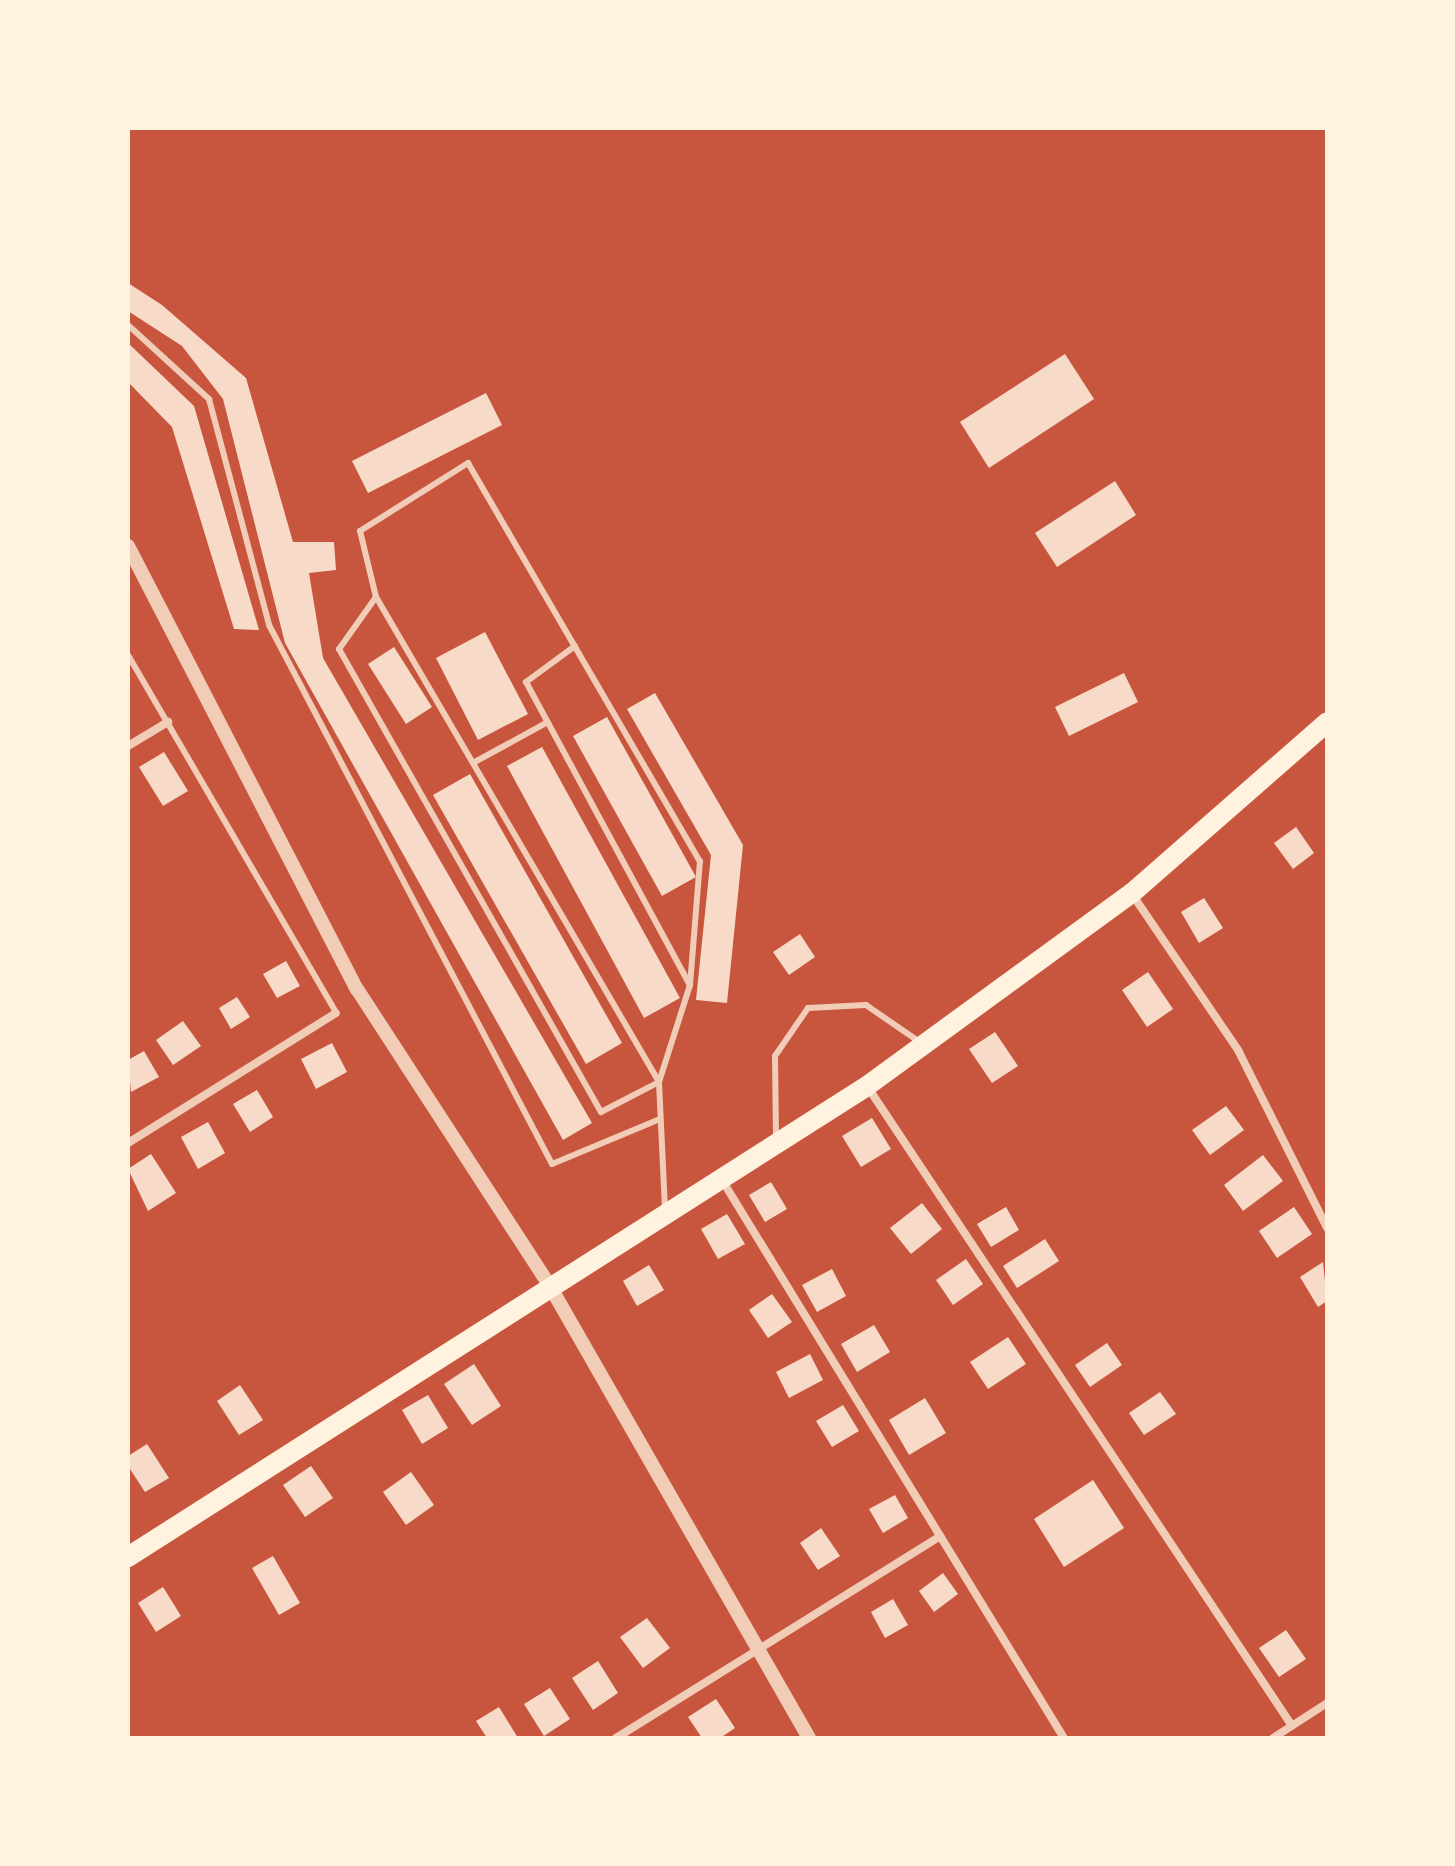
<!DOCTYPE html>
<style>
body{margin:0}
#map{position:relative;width:1455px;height:1866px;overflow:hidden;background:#c8553d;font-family:Lora,serif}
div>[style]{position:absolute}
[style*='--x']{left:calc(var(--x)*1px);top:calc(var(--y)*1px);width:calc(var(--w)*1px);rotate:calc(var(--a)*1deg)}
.building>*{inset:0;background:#f7dbc8}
.service>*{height:6px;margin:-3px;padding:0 3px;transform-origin:3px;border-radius:3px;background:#f1ccb7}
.minor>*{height:8px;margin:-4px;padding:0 4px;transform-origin:4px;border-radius:4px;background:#f1ccb7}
.tertiary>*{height:14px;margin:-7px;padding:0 7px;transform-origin:7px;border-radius:7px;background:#f1ccb7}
.primary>*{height:20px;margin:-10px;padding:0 10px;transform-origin:10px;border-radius:10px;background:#fff3e0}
span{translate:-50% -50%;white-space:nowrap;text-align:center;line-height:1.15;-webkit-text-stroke:8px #fff3e0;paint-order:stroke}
.frame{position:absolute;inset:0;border:130px solid #fff3e0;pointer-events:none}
</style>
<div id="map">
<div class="building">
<i style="clip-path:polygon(128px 283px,162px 305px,246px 378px,293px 542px,334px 542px,336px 570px,309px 573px,323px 658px,592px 1123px,563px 1140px,285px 643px,223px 399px,182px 346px,128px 311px)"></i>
<i style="clip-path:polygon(128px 343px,194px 406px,259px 630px,234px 629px,172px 427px,128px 382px)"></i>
<i style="clip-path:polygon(1065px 354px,1094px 399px,989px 468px,960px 422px)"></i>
<i style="clip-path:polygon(486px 393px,502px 425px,368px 493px,352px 461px)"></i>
<i style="clip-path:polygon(1115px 481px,1136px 515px,1057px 567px,1035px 533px)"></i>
<i style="clip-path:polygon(485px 632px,528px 714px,478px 740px,436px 658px)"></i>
<i style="clip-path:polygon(394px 647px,432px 707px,406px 724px,368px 664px)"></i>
<i style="clip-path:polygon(1124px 673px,1138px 702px,1069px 736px,1055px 707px)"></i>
<i style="clip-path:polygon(655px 693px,743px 845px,727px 1003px,696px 1000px,711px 855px,627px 709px)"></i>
<i style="clip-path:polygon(607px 717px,696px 877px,662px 896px,573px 736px)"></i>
<i style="clip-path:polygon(542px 747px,680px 998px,644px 1018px,507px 766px)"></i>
<i style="clip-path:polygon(164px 752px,188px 791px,163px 806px,139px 767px)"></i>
<i style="clip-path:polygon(470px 774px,622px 1043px,586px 1064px,433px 795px)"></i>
<i style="clip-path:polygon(1296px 827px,1314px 853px,1293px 869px,1274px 843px)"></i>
<i style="clip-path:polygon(1204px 898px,1223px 928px,1199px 943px,1181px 912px)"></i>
<i style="clip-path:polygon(800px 934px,815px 957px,789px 975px,773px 952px)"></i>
<i style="clip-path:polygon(286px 961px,300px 986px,277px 998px,263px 974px)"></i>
<i style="clip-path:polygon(1148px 972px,1173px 1009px,1147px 1027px,1122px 990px)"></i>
<i style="clip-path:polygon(237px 997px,250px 1017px,231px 1029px,219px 1008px)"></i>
<i style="clip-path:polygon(183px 1021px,201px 1046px,173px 1065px,156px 1040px)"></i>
<i style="clip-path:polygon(995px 1032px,1018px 1066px,992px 1083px,969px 1049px)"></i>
<i style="clip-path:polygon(332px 1043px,347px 1072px,316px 1089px,301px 1059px)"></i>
<i style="clip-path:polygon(144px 1051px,159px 1077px,131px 1092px,128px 1060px)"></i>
<i style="clip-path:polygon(257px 1090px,273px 1117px,250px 1132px,233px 1104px)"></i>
<i style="clip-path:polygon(1226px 1106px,1244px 1130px,1210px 1155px,1192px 1130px)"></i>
<i style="clip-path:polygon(872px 1118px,891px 1149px,861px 1167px,842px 1136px)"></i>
<i style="clip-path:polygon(208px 1122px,225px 1153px,198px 1169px,181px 1137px)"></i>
<i style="clip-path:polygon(151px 1154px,176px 1193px,148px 1211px,128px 1169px)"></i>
<i style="clip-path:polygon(1263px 1155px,1283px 1181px,1243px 1211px,1224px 1185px)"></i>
<i style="clip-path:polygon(771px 1182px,787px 1209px,765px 1222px,749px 1195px)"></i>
<i style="clip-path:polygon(922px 1203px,942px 1229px,911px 1254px,890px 1228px)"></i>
<i style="clip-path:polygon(1006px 1207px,1019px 1230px,991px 1247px,977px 1224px)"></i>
<i style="clip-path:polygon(1294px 1207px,1312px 1234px,1277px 1258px,1259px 1231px)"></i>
<i style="clip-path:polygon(727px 1214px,745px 1244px,718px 1259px,701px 1229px)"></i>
<i style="clip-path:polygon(1045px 1239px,1059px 1261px,1017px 1288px,1003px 1266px)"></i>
<i style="clip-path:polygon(966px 1259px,983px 1284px,953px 1305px,936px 1280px)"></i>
<i style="clip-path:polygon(1323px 1262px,1327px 1301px,1318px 1307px,1300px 1277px)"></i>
<i style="clip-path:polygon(649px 1265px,664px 1290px,637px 1306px,623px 1281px)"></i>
<i style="clip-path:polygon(832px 1269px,846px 1296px,817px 1312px,802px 1285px)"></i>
<i style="clip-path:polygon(772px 1294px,792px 1322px,768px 1338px,749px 1310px)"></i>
<i style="clip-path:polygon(874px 1325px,890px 1352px,857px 1372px,841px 1344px)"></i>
<i style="clip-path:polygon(1008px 1337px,1026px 1364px,988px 1389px,970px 1362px)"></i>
<i style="clip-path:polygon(1107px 1343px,1122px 1365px,1090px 1387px,1075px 1365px)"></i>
<i style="clip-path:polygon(810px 1354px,823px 1380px,789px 1398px,776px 1372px)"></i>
<i style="clip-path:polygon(474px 1364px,501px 1406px,472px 1425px,444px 1384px)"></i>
<i style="clip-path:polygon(240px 1385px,263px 1420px,239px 1435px,217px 1401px)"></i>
<i style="clip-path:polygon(1160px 1392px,1176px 1414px,1144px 1435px,1129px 1413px)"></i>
<i style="clip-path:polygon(428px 1395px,448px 1428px,422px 1444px,402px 1410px)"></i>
<i style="clip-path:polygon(925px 1398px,946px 1433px,909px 1455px,889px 1420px)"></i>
<i style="clip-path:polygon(843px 1405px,859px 1431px,832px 1447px,816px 1421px)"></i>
<i style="clip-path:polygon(147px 1444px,169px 1478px,145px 1492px,128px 1466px,128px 1456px)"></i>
<i style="clip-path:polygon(311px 1466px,333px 1498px,305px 1517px,283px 1485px)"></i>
<i style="clip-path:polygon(411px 1472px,434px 1505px,406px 1525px,383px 1492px)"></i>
<i style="clip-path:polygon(1093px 1480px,1124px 1528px,1064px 1567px,1034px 1519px)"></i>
<i style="clip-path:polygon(895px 1495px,908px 1518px,883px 1533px,869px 1509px)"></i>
<i style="clip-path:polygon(821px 1528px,840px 1556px,818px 1570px,800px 1543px)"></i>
<i style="clip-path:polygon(273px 1556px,300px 1603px,279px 1615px,252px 1568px)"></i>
<i style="clip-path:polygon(943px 1573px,958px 1594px,934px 1612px,919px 1591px)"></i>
<i style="clip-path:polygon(163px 1587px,181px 1616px,156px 1632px,138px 1603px)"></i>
<i style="clip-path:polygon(893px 1599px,908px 1625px,885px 1638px,871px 1612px)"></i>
<i style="clip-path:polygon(647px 1618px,670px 1648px,643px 1668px,620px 1637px)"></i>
<i style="clip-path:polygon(1286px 1630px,1306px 1659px,1279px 1677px,1259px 1648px)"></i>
<i style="clip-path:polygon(598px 1661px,618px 1693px,593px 1710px,572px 1678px)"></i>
<i style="clip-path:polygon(550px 1688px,570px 1719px,544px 1736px,524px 1704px)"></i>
<i style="clip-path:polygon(716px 1699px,735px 1728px,720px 1738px,702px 1738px,688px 1717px)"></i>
<i style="clip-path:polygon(499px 1707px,518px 1738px,487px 1738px,476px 1721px)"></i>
</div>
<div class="service">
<i style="--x:128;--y:325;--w:110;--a:42.4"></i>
<i style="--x:209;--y:399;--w:234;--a:75.1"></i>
<i style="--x:269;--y:625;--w:609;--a:62.3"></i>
<i style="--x:552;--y:1164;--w:117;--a:-22.6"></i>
<i style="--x:376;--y:597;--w:64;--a:125.4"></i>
<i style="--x:339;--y:649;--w:532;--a:60.5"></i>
<i style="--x:601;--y:1112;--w:65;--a:-27.3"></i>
<i style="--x:659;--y:1082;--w:562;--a:-120.26"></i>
<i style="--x:376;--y:597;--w:68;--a:-103.6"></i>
<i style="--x:360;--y:531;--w:128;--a:-32.2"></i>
<i style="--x:468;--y:463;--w:461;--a:59.8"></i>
<i style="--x:700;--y:861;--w:124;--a:94.6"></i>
<i style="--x:690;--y:985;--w:102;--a:107.7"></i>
<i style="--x:659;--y:1082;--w:126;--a:87.3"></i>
<i style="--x:575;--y:646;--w:61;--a:143.7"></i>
<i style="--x:526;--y:682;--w:345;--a:61.6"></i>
<i style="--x:128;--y:655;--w:414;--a:59.8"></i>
<i style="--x:473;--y:763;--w:85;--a:-28.7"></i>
<i style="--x:776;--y:1138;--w:82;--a:-90.7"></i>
<i style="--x:775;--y:1056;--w:58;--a:-55.5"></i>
<i style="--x:808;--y:1008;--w:58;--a:-3"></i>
<i style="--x:866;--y:1005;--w:67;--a:34.6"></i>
</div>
<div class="minor">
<i style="--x:128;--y:746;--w:47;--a:-31"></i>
<i style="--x:1132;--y:894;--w:189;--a:55.8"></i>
<i style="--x:1238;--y:1050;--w:199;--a:63.4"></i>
<i style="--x:867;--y:1086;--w:768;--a:56.41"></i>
<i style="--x:128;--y:1143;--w:245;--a:-32"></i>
<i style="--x:722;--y:1180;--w:654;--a:58.5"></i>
<i style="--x:616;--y:1738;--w:382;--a:-31.9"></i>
<i style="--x:1273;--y:1738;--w:64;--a:-32.9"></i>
</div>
<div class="tertiary">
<i style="--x:128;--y:546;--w:499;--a:62.7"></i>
<i style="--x:357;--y:989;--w:356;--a:57"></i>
<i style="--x:551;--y:1288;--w:519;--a:60.17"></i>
</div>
<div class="primary">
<i style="--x:128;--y:1557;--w:876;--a:-32.51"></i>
<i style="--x:867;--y:1086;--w:328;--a:-36.1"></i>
<i style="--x:1132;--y:893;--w:259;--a:-41.2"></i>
</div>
<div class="frame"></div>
</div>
